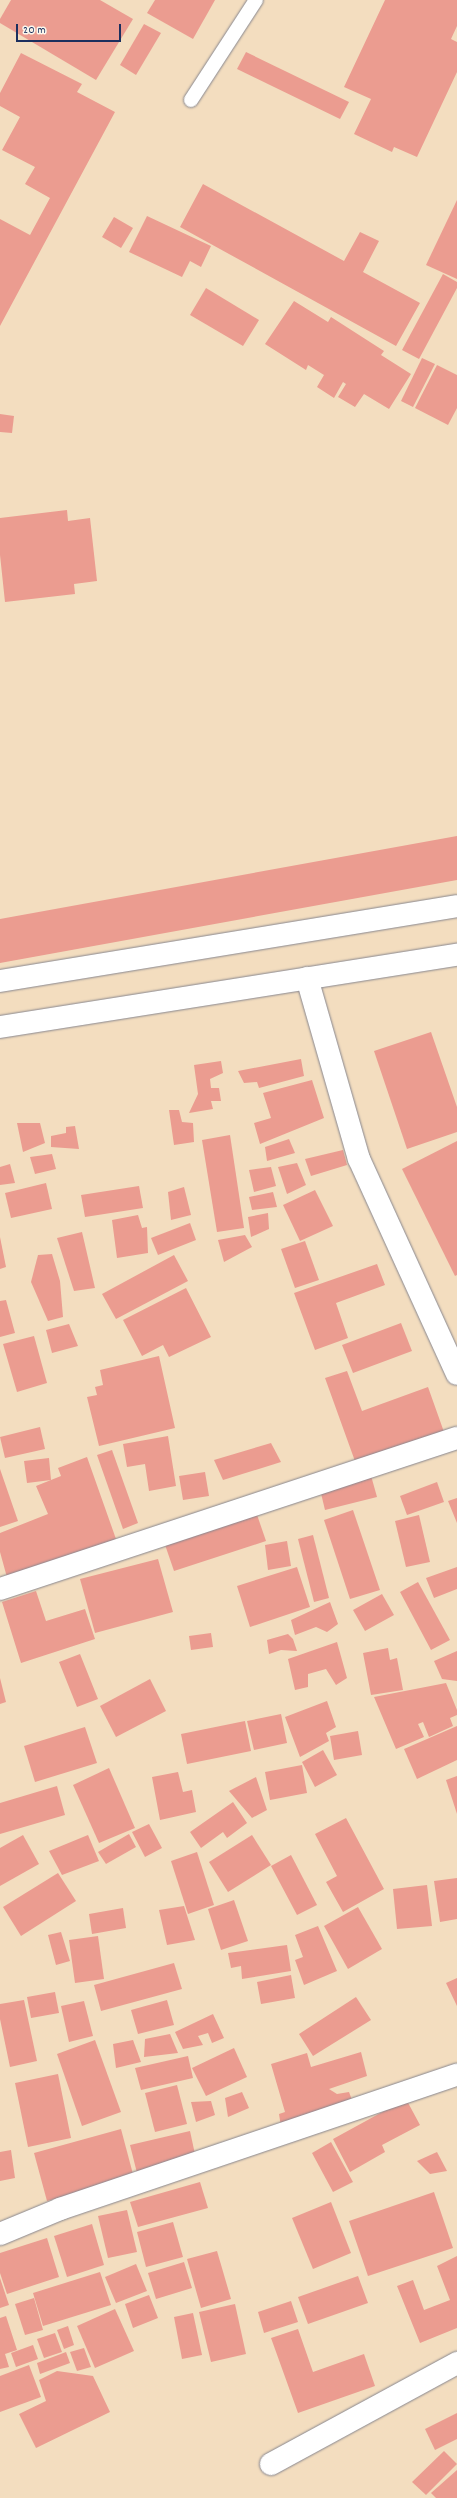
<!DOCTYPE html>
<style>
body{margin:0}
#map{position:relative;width:457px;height:2498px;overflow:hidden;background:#f3ddbf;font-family:Dekko,sans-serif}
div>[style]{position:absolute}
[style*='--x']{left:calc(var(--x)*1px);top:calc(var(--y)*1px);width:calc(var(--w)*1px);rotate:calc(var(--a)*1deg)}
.building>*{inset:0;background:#eb9c90}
.roads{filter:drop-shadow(0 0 1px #87868e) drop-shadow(0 0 1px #87868e)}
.service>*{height:14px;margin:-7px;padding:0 7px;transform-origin:7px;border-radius:7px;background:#fff}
.minor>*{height:22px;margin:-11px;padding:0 11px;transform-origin:11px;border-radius:11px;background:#fff}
.tertiary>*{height:22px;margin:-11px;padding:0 11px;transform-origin:11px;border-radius:11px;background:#fff}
span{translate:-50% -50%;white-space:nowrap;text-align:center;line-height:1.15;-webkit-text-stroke:3.5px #fbf7ec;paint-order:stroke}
.scale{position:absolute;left:16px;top:24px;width:105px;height:18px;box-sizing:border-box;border:2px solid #1b2f5e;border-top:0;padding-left:5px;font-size:12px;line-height:14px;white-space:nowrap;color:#1b2f5e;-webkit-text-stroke:3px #fbf7ec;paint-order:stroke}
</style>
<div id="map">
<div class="building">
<i style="clip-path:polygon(11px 0,100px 0,133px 19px,96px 80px,0 23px,0 19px)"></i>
<i style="clip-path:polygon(155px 0,215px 0,193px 39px,147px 13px)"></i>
<i style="clip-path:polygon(385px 0,457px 0,457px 26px,451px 39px,457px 42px,457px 72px,417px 157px,394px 147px,392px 152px,354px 134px,371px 99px,344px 87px)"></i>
<i style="clip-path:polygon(144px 24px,161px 33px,136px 75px,120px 65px)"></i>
<i style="clip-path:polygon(246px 52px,349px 102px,340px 119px,237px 69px)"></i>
<i style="clip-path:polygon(21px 53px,82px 84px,77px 92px,115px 112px,0 326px,0 219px,30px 235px,50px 198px,25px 184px,35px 167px,2px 150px,20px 117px,0 106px,0 93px)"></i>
<i style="clip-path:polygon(203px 184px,344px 261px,360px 232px,379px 241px,363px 272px,420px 303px,396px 346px,180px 227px)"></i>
<i style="clip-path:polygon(457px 200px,457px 279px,426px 265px)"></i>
<i style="clip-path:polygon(147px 216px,211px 246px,201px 267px,190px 261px,182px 277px,129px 252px)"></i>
<i style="clip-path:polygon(114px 217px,133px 228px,121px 248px,102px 237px)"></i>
<i style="clip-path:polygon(443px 274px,457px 282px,457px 288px,419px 359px,402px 350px)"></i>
<i style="clip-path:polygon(206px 288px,259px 320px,243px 346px,190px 315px)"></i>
<i style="clip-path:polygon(294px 301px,328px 322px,331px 317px,384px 351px,381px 355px,411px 374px,389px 409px,364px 394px,355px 407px,338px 397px,346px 384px,343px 382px,334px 398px,317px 387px,324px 375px,308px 365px,306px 370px,265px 344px)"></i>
<i style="clip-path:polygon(422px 358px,435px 364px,413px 407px,401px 401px)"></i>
<i style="clip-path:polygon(437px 365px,457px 375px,457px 408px,448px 425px,415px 408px)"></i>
<i style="clip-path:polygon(0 414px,14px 416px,12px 433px,0 432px)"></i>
<i style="clip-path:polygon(67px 510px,68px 521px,90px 518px,97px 581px,74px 584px,75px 594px,5px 602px,0 555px,0 518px)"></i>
<i style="clip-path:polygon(457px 836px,457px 880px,0 963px,0 919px)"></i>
<i style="clip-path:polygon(431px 1032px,457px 1107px,457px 1132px,407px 1149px,374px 1051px)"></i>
<i style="clip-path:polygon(301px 1059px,304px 1076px,259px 1088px,257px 1082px,244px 1083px,238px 1071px)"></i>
<i style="clip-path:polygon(221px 1061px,223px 1073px,210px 1079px,211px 1088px,219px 1088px,221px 1101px,211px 1101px,213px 1109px,189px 1113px,198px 1094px,194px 1065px)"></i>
<i style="clip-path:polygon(312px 1080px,324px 1118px,260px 1144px,254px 1123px,271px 1118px,263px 1093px)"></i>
<i style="clip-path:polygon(169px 1110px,179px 1110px,182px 1122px,193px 1123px,194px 1142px,174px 1145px)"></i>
<i style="clip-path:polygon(17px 1123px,40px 1123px,45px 1143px,23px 1152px)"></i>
<i style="clip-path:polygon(75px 1126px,79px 1149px,51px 1147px,51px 1136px,66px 1133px,66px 1127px)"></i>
<i style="clip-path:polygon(230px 1135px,244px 1228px,217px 1232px,202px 1140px)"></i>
<i style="clip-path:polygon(289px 1139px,295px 1153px,267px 1161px,265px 1147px)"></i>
<i style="clip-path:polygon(457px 1141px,457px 1275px,455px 1276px,402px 1169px)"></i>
<i style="clip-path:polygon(343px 1150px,347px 1165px,311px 1176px,305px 1159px)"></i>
<i style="clip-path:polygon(52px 1154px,56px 1169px,35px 1174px,30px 1157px)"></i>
<i style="clip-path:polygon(297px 1163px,306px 1185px,287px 1194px,278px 1167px)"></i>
<i style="clip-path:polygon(10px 1164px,15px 1183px,0 1185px,0 1167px)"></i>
<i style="clip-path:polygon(271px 1167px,276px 1186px,254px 1192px,249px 1170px)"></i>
<i style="clip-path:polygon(46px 1183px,52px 1209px,11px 1218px,5px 1193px)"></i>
<i style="clip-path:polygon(139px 1186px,143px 1208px,85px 1217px,81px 1195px)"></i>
<i style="clip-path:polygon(184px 1187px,191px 1215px,171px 1220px,168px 1192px)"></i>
<i style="clip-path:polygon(315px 1190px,333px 1226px,300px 1241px,283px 1205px)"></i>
<i style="clip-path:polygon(273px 1192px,277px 1207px,252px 1210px,249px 1197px)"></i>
<i style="clip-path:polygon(268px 1213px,269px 1229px,251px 1237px,248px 1217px)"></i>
<i style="clip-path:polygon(138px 1215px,142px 1228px,147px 1227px,148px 1253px,117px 1258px,112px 1220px)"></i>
<i style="clip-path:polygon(190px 1223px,196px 1240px,158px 1255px,151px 1238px)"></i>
<i style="clip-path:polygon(82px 1232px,95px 1288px,74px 1291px,57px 1238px)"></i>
<i style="clip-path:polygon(245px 1235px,252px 1247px,224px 1262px,218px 1240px)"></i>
<i style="clip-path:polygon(0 1237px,6px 1267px,0 1269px)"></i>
<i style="clip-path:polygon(305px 1241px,319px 1280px,295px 1288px,281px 1249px)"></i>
<i style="clip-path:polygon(52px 1254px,60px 1281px,63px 1317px,48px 1321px,31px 1282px,38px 1255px)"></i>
<i style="clip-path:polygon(174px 1255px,188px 1281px,116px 1319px,102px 1294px)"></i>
<i style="clip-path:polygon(377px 1264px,385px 1285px,336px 1303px,348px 1338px,315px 1350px,294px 1293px)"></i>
<i style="clip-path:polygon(186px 1288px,211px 1337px,169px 1357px,163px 1345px,142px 1356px,123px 1320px)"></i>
<i style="clip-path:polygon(6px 1300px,15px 1333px,0 1337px,0 1301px)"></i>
<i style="clip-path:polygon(401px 1323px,412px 1351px,353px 1373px,342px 1345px)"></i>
<i style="clip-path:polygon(69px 1324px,78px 1346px,52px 1353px,46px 1330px)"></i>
<i style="clip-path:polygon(34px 1336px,47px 1383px,17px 1392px,3px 1344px)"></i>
<i style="clip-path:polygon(159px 1356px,175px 1428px,99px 1446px,87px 1397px,97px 1395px,95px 1387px,103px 1385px,100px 1370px)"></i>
<i style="clip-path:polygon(347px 1371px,362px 1411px,428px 1387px,444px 1432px,356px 1464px,325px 1378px)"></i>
<i style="clip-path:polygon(40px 1427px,45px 1449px,5px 1458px,0 1437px)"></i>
<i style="clip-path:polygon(168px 1436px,176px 1486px,149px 1491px,145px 1464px,127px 1467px,123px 1444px)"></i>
<i style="clip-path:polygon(271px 1443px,281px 1462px,223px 1480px,214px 1460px)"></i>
<i style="clip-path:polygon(112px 1450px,138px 1523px,123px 1529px,97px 1455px)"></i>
<i style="clip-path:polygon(87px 1457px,116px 1539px,8px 1581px,0 1552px,0 1533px,48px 1514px,36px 1486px,51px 1480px,27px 1483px,24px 1461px,49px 1458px,51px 1480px,61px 1476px,58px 1468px)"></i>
<i style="clip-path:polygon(0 1469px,18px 1521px,0 1527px)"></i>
<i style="clip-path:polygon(205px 1472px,209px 1496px,183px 1500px,179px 1476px)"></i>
<i style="clip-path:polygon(370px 1472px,377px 1497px,325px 1510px,319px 1485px)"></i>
<i style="clip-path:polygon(437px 1482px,444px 1502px,407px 1515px,400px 1496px)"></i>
<i style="clip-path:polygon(457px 1498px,457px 1523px,448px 1501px)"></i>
<i style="clip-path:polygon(255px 1509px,266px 1541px,174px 1571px,163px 1539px)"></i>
<i style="clip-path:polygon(353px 1510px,380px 1590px,350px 1599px,324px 1520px)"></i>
<i style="clip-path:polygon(419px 1515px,430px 1562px,406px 1567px,395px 1521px)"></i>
<i style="clip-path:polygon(313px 1535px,329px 1598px,314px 1602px,298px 1539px)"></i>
<i style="clip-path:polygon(287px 1541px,291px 1566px,268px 1570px,265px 1545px)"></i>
<i style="clip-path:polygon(158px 1559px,173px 1612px,95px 1633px,80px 1579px)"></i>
<i style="clip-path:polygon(297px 1567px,310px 1607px,250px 1627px,237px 1586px)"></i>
<i style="clip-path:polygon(457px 1567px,457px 1589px,434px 1598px,426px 1578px)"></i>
<i style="clip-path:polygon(418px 1582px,450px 1640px,431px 1650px,400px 1592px)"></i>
<i style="clip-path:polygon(36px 1591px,46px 1621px,85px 1609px,95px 1639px,21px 1663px,2px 1602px)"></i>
<i style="clip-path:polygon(382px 1594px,394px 1615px,365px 1631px,353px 1610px)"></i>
<i style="clip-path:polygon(330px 1602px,338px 1624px,327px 1632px,316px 1627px,295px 1635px,291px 1620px)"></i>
<i style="clip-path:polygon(211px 1633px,213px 1647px,191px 1650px,189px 1636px)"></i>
<i style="clip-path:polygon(288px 1634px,293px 1639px,297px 1651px,281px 1650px,269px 1654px,267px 1640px)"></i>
<i style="clip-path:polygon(337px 1642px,347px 1678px,336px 1685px,326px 1669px,308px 1674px,308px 1687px,295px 1690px,288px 1659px)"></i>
<i style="clip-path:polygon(388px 1648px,390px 1660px,397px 1658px,403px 1690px,371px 1695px,363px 1653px)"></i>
<i style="clip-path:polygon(457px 1651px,457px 1681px,442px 1679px,434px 1661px)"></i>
<i style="clip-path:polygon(80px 1654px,98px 1699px,77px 1707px,59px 1662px)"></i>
<i style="clip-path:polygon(0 1678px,6px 1702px,0 1704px)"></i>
<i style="clip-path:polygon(150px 1679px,166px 1711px,116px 1737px,100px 1706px)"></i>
<i style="clip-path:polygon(446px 1683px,457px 1710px,457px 1715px,450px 1718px,453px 1726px,429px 1737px,423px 1722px,418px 1724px,424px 1737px,396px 1749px,374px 1697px)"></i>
<i style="clip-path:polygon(327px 1701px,336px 1727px,326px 1733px,329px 1741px,300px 1757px,285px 1717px)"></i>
<i style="clip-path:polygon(281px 1714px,287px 1743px,254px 1750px,247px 1721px)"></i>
<i style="clip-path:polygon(245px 1721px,251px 1751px,187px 1764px,181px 1734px)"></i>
<i style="clip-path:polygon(457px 1726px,457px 1760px,417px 1779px,404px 1749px)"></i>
<i style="clip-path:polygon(85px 1727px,97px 1763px,35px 1782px,24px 1746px)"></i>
<i style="clip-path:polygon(358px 1731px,362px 1755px,334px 1760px,330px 1736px)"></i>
<i style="clip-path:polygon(323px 1750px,337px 1775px,315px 1787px,302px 1762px)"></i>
<i style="clip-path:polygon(302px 1765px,307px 1793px,270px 1800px,265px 1772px)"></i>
<i style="clip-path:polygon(109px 1768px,135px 1828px,99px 1843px,73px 1785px)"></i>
<i style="clip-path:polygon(178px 1772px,183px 1792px,192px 1790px,196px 1812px,160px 1820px,152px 1777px)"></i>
<i style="clip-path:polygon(457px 1776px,457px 1814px,446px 1780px)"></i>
<i style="clip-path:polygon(256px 1777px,267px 1810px,252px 1818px,229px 1791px)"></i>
<i style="clip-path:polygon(57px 1786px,65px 1815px,0 1834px,0 1803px)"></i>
<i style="clip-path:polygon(233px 1802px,247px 1823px,227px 1838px,223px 1832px,201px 1848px,190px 1832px)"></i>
<i style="clip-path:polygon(346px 1818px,384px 1889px,343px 1912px,326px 1882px,337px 1876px,315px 1834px)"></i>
<i style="clip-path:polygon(149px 1824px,162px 1848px,145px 1857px,132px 1832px)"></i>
<i style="clip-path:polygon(129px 1834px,136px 1847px,106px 1864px,98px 1852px)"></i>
<i style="clip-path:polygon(23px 1835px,39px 1864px,0 1886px,0 1848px)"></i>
<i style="clip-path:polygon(88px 1835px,99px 1861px,62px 1875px,49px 1851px)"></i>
<i style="clip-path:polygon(252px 1835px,271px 1865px,228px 1892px,209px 1862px)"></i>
<i style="clip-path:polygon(197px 1852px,214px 1905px,188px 1914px,171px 1861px)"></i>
<i style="clip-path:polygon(291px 1855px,317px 1905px,297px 1915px,271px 1866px)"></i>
<i style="clip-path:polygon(58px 1873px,76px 1901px,21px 1936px,3px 1907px)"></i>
<i style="clip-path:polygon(457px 1878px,457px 1919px,440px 1922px,434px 1881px)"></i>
<i style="clip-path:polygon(427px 1885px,432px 1926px,397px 1929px,393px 1889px)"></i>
<i style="clip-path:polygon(234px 1900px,248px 1941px,221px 1950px,208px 1909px)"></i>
<i style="clip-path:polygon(184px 1906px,195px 1940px,167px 1945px,159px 1910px)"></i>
<i style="clip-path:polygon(358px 1907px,382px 1949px,348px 1969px,324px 1926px)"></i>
<i style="clip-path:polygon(123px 1908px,126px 1928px,92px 1934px,89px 1914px)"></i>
<i style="clip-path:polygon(318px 1926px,337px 1971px,304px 1985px,295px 1960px,303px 1957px,295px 1935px)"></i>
<i style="clip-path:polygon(61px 1932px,70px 1961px,56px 1965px,48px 1935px)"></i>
<i style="clip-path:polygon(98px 1936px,104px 1979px,75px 1983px,69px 1940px)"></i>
<i style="clip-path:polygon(287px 1945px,291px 1971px,242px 1979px,241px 1966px,231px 1968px,228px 1953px)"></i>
<i style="clip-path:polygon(174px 1963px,182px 1989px,101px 2011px,94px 1985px)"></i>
<i style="clip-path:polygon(291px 1975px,295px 1998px,261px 2004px,257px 1982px)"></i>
<i style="clip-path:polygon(457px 1978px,457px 2006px,446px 1983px)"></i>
<i style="clip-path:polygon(55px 1992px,59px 2013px,31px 2018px,27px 1997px)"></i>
<i style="clip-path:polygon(356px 1997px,371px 2020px,313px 2056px,299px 2034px)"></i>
<i style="clip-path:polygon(24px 2000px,37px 2061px,10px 2067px,0 2019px,0 2004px)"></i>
<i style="clip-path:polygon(167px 2000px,174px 2025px,138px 2034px,131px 2010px)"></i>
<i style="clip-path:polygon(84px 2001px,93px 2036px,69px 2042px,61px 2006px)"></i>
<i style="clip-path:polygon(213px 2014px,224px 2038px,212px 2043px,208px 2033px,198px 2036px,203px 2045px,183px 2049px,175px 2032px)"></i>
<i style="clip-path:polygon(170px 2034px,178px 2053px,144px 2057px,145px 2039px)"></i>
<i style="clip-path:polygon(95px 2040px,121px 2112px,82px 2126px,57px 2054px)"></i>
<i style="clip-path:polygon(133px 2040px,141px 2062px,116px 2068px,113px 2044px)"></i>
<i style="clip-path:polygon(234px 2048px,247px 2077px,206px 2096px,192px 2068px)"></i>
<i style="clip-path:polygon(361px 2052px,367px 2076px,329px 2089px,337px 2094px,349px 2092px,355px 2108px,282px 2133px,279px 2114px,285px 2112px,271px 2064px,307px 2053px,311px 2067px)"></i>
<i style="clip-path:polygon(188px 2056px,193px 2078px,141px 2090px,135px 2068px)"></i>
<i style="clip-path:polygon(58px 2074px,71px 2138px,28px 2147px,15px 2083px)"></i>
<i style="clip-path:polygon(177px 2085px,187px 2124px,155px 2132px,145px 2093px)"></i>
<i style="clip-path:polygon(242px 2092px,249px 2108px,228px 2117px,225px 2098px)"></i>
<i style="clip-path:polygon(406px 2099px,420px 2125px,382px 2145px,385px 2152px,350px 2172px,333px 2139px)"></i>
<i style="clip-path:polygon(211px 2101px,215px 2115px,196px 2122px,191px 2102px)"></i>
<i style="clip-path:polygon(121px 2129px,134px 2178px,47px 2201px,34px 2153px)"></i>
<i style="clip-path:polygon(190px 2131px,196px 2159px,137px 2173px,130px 2145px)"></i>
<i style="clip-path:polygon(331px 2142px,353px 2182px,333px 2192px,312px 2153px)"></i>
<i style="clip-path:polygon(11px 2150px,15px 2178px,0 2181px,0 2152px)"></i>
<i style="clip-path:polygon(437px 2152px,447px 2171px,430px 2174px,417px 2161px)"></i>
<i style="clip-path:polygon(200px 2182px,208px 2208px,138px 2227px,130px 2202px)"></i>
<i style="clip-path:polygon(434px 2192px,453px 2248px,368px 2276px,349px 2221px)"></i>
<i style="clip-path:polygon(331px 2202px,351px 2253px,313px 2269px,292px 2218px)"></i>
<i style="clip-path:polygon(127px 2210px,137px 2252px,108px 2258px,98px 2216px)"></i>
<i style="clip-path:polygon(173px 2222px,183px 2257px,146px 2267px,137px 2232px)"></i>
<i style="clip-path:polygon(92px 2224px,104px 2265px,67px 2277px,54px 2236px)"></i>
<i style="clip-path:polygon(47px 2238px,59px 2277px,7px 2294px,0 2273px,0 2253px)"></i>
<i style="clip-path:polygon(217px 2251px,231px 2299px,201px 2308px,187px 2259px)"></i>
<i style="clip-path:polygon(457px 2256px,457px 2328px,420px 2343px,397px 2286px,413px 2280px,424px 2310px,450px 2300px,437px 2266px)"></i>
<i style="clip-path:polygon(184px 2262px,192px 2288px,156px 2299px,148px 2273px)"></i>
<i style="clip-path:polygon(136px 2264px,147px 2291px,116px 2303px,105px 2277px)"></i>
<i style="clip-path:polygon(100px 2272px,111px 2305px,43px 2326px,33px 2293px)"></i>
<i style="clip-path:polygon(358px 2276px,368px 2303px,308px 2324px,298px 2297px)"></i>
<i style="clip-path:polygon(0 2278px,9px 2305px,0 2308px)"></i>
<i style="clip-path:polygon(149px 2295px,158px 2318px,133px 2328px,125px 2304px)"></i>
<i style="clip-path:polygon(34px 2298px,43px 2330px,25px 2335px,15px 2304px)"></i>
<i style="clip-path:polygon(291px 2301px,298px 2322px,264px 2333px,258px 2312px)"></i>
<i style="clip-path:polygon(235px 2304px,246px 2354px,211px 2362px,199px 2312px)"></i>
<i style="clip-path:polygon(115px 2309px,134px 2351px,95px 2368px,77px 2326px)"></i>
<i style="clip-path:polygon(193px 2313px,202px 2355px,182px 2359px,174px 2317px)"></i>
<i style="clip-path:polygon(6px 2316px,17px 2350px,5px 2354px,9px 2367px,0 2369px,0 2318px)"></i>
<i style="clip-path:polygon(68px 2326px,74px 2345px,64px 2349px,57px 2330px)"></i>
<i style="clip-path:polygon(298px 2329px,313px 2372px,364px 2354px,375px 2386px,298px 2413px,271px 2338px)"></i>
<i style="clip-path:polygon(55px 2333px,62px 2352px,44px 2358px,37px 2339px)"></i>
<i style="clip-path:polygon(33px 2345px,38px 2359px,16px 2367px,11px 2353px)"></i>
<i style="clip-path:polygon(84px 2348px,91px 2367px,77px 2371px,70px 2352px)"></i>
<i style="clip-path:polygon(66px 2352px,70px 2363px,40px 2374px,37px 2363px)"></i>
<i style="clip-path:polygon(29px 2365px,41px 2397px,0 2412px,0 2376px)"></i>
<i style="clip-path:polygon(57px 2371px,93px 2376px,110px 2412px,36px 2448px,19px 2414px,46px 2401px,39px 2380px)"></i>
<i style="clip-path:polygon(457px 2413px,457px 2439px,435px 2450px,425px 2429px)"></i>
<i style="clip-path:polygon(444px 2451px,457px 2464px,426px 2495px,412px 2482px)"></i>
<i style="clip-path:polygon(457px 2470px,457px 2498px,436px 2498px,431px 2493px)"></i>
</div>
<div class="roads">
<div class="service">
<i style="--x:191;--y:100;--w:119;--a:-57"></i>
</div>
<div class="minor">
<i style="--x:307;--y:978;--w:188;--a:74"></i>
<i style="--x:359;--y:1159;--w:236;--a:65.5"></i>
<i style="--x:0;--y:1589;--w:481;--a:-18.3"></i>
<i style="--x:0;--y:2234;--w:65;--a:-22.6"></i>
<i style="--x:60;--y:2209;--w:419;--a:-18.7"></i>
<i style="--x:271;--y:2464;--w:212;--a:-28.5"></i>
</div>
<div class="tertiary">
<i style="--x:0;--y:981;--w:463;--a:-9.3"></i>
<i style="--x:0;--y:1027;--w:463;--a:-9"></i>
</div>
</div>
<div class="scale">20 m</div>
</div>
